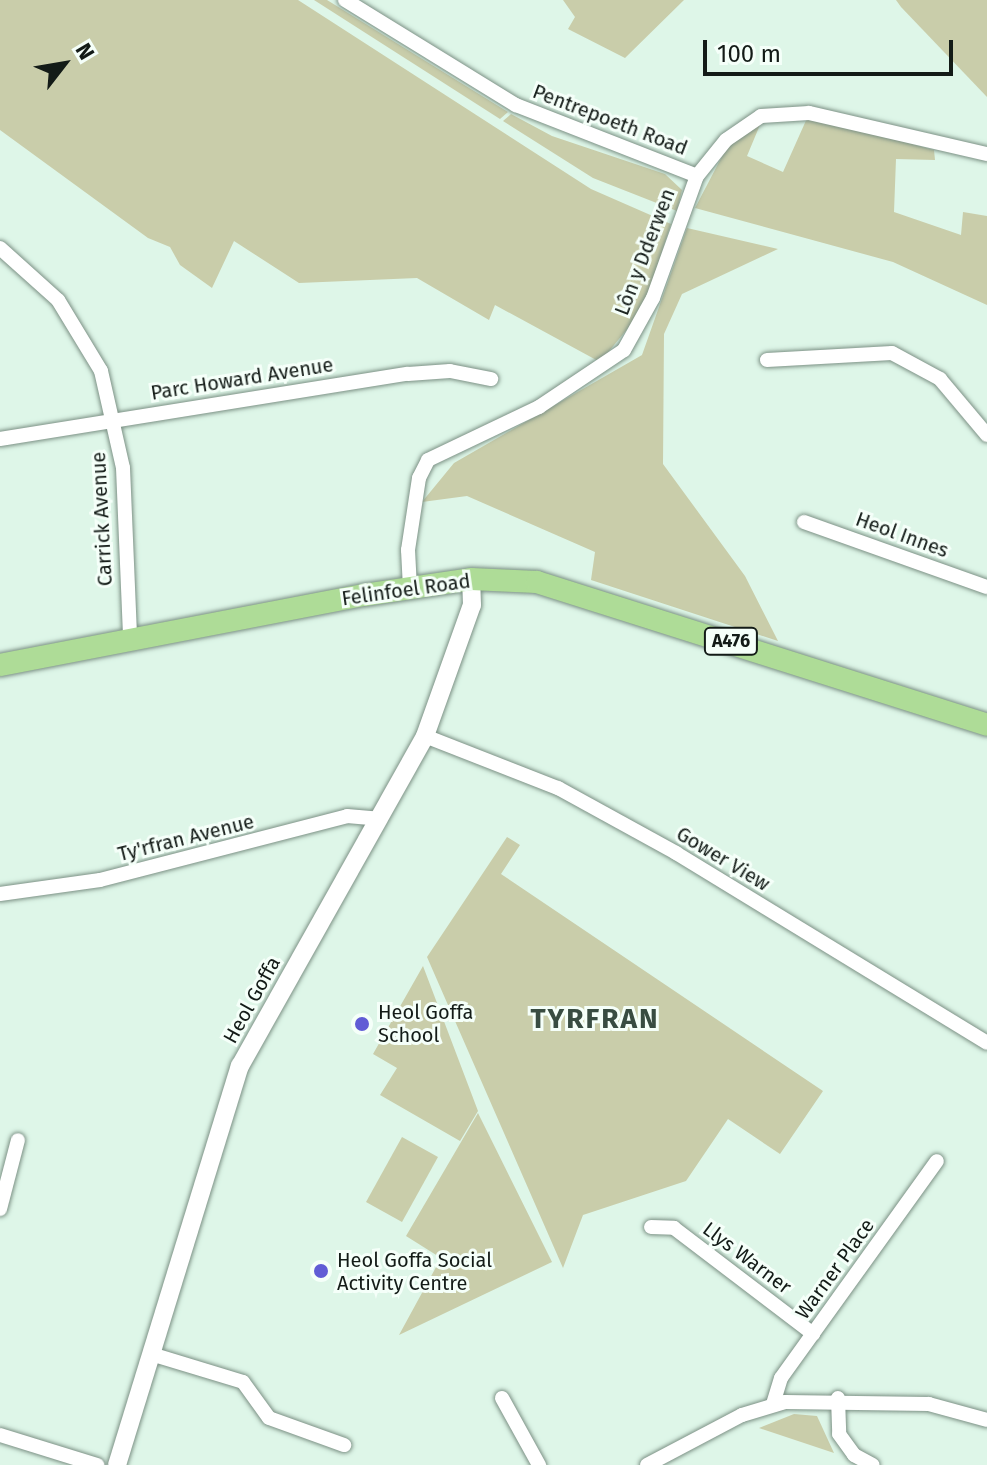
<!DOCTYPE html>
<meta charset="utf-8">
<style>
body{margin:0}
#map{position:relative;width:987px;height:1465px;overflow:hidden;background:#def6e8;font-family:"Fira Sans",sans-serif}
div>[style]{position:absolute}
[style*='--x']{left:calc(var(--x)*1px);top:calc(var(--y)*1px);width:calc(var(--w)*1px);rotate:calc(var(--a)*1deg)}
.green>*{inset:0;background:#c9cdaa}
.roads{filter:drop-shadow(0 0 2px #7c9185) drop-shadow(0 0 2px #7c9185)}
.minor>*{height:14px;margin:-7px;padding:0 7px;transform-origin:7px;border-radius:7px;background:#fff}
.tertiary>*{height:18px;margin:-9px;padding:0 9px;transform-origin:9px;border-radius:9px;background:#fff}
.primary>*{height:22px;margin:-11px;padding:0 11px;transform-origin:11px;border-radius:11px;background:#aedc97}
.dots>*{width:22px;height:22px;translate:-50% -50%;box-sizing:border-box;border:4px solid #f5fff9;border-radius:50%}
span{translate:-50% -50%;white-space:nowrap;text-align:center;line-height:1.15;-webkit-text-stroke:6px #f5fff9;paint-order:stroke}
.shield-label span{padding:2px 6px;background:#f5fff9;border:2px solid;border-radius:6px;-webkit-text-stroke-width:0}
.shield-label{font-size:18px;color:#131b17;font-weight:700}
.street-label{font-size:20px;color:#131b17}
.poi-label{font-size:20px;color:#131b17}
.left{translate:0 -50%;text-align:left}
.district-label{font-size:28px;color:#384c41;font-weight:700;letter-spacing:2px}
.north{position:absolute;left:24px;top:24px;width:80px;height:80px;-webkit-text-stroke:6px #f5fff9;paint-order:stroke;rotate:59deg;font-size:22px;font-weight:700;line-height:32px;text-align:center;color:#131b17}
.north::after{content:'';display:block;margin:auto;width:28px;height:36px;background:#131b17;clip-path:polygon(50% 0,100% 100%,50% 72%,0 100%)}
.scale{position:absolute;left:703px;top:40px;width:250px;height:36px;box-sizing:border-box;border:4px solid #131b17;border-top:0;padding-left:10px;font-size:24px;line-height:28px;white-space:nowrap;color:#131b17;-webkit-text-stroke:6px #f5fff9;paint-order:stroke}
</style>
<div id="map">
<div class="green">
<i style="clip-path:polygon(0 0,298px 0,591px 189px,671px 224px,643px 310px,600px 362px,495px 305px,489px 320px,417px 278px,299px 283px,234px 241px,212px 288px,180px 265px,170px 247px,148px 238px,0 130px)"></i>
<i style="clip-path:polygon(314px 0,327px 0,508px 112px,500px 119px)"></i>
<i style="clip-path:polygon(563px 0,684px 0,625px 58px,568px 29px,575px 17px)"></i>
<i style="clip-path:polygon(896px 0,987px 0,987px 97px,901px 7px)"></i>
<i style="clip-path:polygon(511px 114px,552px 136px,665px 174px,682px 190px,677px 211px,593px 178px,503px 121px)"></i>
<i style="clip-path:polygon(808px 116px,934px 150px,935px 160px,896px 159px,894px 212px,961px 235px,963px 212px,987px 216px,987px 305px,893px 262px,695px 208px,729px 143px,762px 120px,747px 156px,783px 172px)"></i>
<i style="clip-path:polygon(687px 228px,778px 249px,682px 294px,664px 334px,663px 464px,745px 576px,778px 641px,591px 580px,595px 552px,467px 496px,422px 502px,454px 463px,642px 355px)"></i>
<i style="clip-path:polygon(507px 837px,520px 845px,501px 874px,823px 1091px,780px 1154px,728px 1119px,686px 1181px,583px 1215px,563px 1268px,427px 957px)"></i>
<i style="clip-path:polygon(423px 966px,478px 1111px,460px 1141px,380px 1095px,397px 1068px,373px 1054px)"></i>
<i style="clip-path:polygon(478px 1113px,552px 1262px,399px 1335px,441px 1258px,406px 1236px)"></i>
<i style="clip-path:polygon(402px 1137px,438px 1157px,402px 1222px,366px 1202px)"></i>
<i style="clip-path:polygon(794px 1414px,817px 1416px,834px 1453px,759px 1428px)"></i>
</div>
<div class="roads">
<div class="minor">
<i style="--x:345;--y:0;--w:201;--a:31.6"></i>
<i style="--x:516;--y:105;--w:194;--a:21.4"></i>
<i style="--x:0;--y:248;--w:78;--a:41.9"></i>
<i style="--x:58;--y:300;--w:83;--a:58.8"></i>
<i style="--x:101;--y:371;--w:99;--a:77.2"></i>
<i style="--x:123;--y:468;--w:168;--a:87.6"></i>
<i style="--x:767;--y:360;--w:125;--a:-3.2"></i>
<i style="--x:892;--y:353;--w:55;--a:28.4"></i>
<i style="--x:940;--y:379;--w:73;--a:50"></i>
<i style="--x:0;--y:439;--w:413;--a:-9.1"></i>
<i style="--x:408;--y:374;--w:42;--a:-4.1"></i>
<i style="--x:450;--y:371;--w:42;--a:11"></i>
<i style="--x:804;--y:522;--w:194;--a:19.6"></i>
<i style="--x:410;--y:588;--w:38;--a:-93"></i>
<i style="--x:408;--y:550;--w:73;--a:-81.3"></i>
<i style="--x:419;--y:478;--w:20;--a:-63"></i>
<i style="--x:428;--y:460;--w:123;--a:-25.5"></i>
<i style="--x:539;--y:407;--w:102;--a:-33.8"></i>
<i style="--x:624;--y:350;--w:60;--a:-60.9"></i>
<i style="--x:653;--y:298;--w:130;--a:-70.2"></i>
<i style="--x:697;--y:176;--w:46;--a:-51.1"></i>
<i style="--x:726;--y:140;--w:42;--a:-34.4"></i>
<i style="--x:761;--y:116;--w:48;--a:-3.6"></i>
<i style="--x:809;--y:113;--w:183;--a:13"></i>
<i style="--x:425;--y:736;--w:143;--a:21.4"></i>
<i style="--x:558;--y:788;--w:135;--a:28.8"></i>
<i style="--x:676;--y:853;--w:364;--a:31.4"></i>
<i style="--x:0;--y:894;--w:101;--a:-8"></i>
<i style="--x:100;--y:880;--w:255;--a:-14.5"></i>
<i style="--x:347;--y:816;--w:32;--a:5"></i>
<i style="--x:0;--y:1209;--w:71;--a:-75.4"></i>
<i style="--x:651;--y:1227;--w:23;--a:2"></i>
<i style="--x:674;--y:1228;--w:175;--a:37.3"></i>
<i style="--x:151;--y:1354;--w:96;--a:16.9"></i>
<i style="--x:243;--y:1382;--w:44;--a:54.2"></i>
<i style="--x:269;--y:1418;--w:80;--a:19.8"></i>
<i style="--x:502;--y:1398;--w:77;--a:61.1"></i>
<i style="--x:838;--y:1398;--w:36;--a:88"></i>
<i style="--x:839;--y:1434;--w:26;--a:54"></i>
<i style="--x:854;--y:1455;--w:21;--a:28"></i>
<i style="--x:773;--y:1404;--w:27;--a:-73"></i>
<i style="--x:781;--y:1378;--w:267;--a:-54.3"></i>
<i style="--x:0;--y:1435;--w:102;--a:17.2"></i>
<i style="--x:647;--y:1465;--w:107;--a:-27.8"></i>
<i style="--x:742;--y:1415;--w:45;--a:-16.8"></i>
<i style="--x:785;--y:1402;--w:144;--a:0.8"></i>
<i style="--x:929;--y:1404;--w:60;--a:15.4"></i>
</div>
<div class="tertiary">
<i style="--x:117;--y:1465;--w:418;--a:-72.9"></i>
<i style="--x:240;--y:1066;--w:378;--a:-60.7"></i>
<i style="--x:425;--y:736;--w:139;--a:-70.3"></i>
<i style="--x:472;--y:605;--w:26;--a:-92"></i>
</div>
<div class="primary">
<i style="--x:0;--y:665;--w:371;--a:-10.9"></i>
<i style="--x:364;--y:595;--w:108;--a:-8.5"></i>
<i style="--x:471;--y:579;--w:66;--a:2.6"></i>
<i style="--x:537;--y:582;--w:472;--a:17.6"></i>
</div>
</div>
<div class="dots">
<i style="left:362px;top:1024px;background:#615cd5"></i>
<i style="left:321px;top:1271px;background:#615cd5"></i>
</div>
<div class="shield-label">
<span style="left:731px;top:641px">A476</span>
</div>
<div class="street-label">
<span style="left:610px;top:120px;rotate:21deg">Pentrepoeth Road</span>
<span style="left:645px;top:252px;rotate:-69deg">Lôn y Dderwen</span>
<span style="left:242px;top:379px;rotate:-9deg">Parc Howard Avenue</span>
<span style="left:102px;top:519px;rotate:-93deg">Carrick Avenue</span>
<span style="left:902px;top:535px;rotate:20deg">Heol Innes</span>
<span style="left:406px;top:590px;rotate:-8deg">Felinfoel Road</span>
<span style="left:186px;top:838px;rotate:-14deg">Ty'rfran Avenue</span>
<span style="left:723px;top:859px;rotate:31deg">Gower View</span>
<span style="left:252px;top:1000px;rotate:-61deg">Heol Goffa</span>
<span style="left:747px;top:1258px;rotate:37deg">Llys Warner</span>
<span style="left:835px;top:1269px;rotate:-54deg">Warner Place</span>
</div>
<div class="poi-label">
<span class="left" style="left:378px;top:1024px">Heol Goffa<br>School</span>
<span class="left" style="left:337px;top:1272px">Heol Goffa Social<br>Activity Centre</span>
</div>
<div class="district-label">
<span style="left:595px;top:1019px">TYRFRAN</span>
</div>
<div class="north">N</div>
<div class="scale">100 m</div>
</div>
